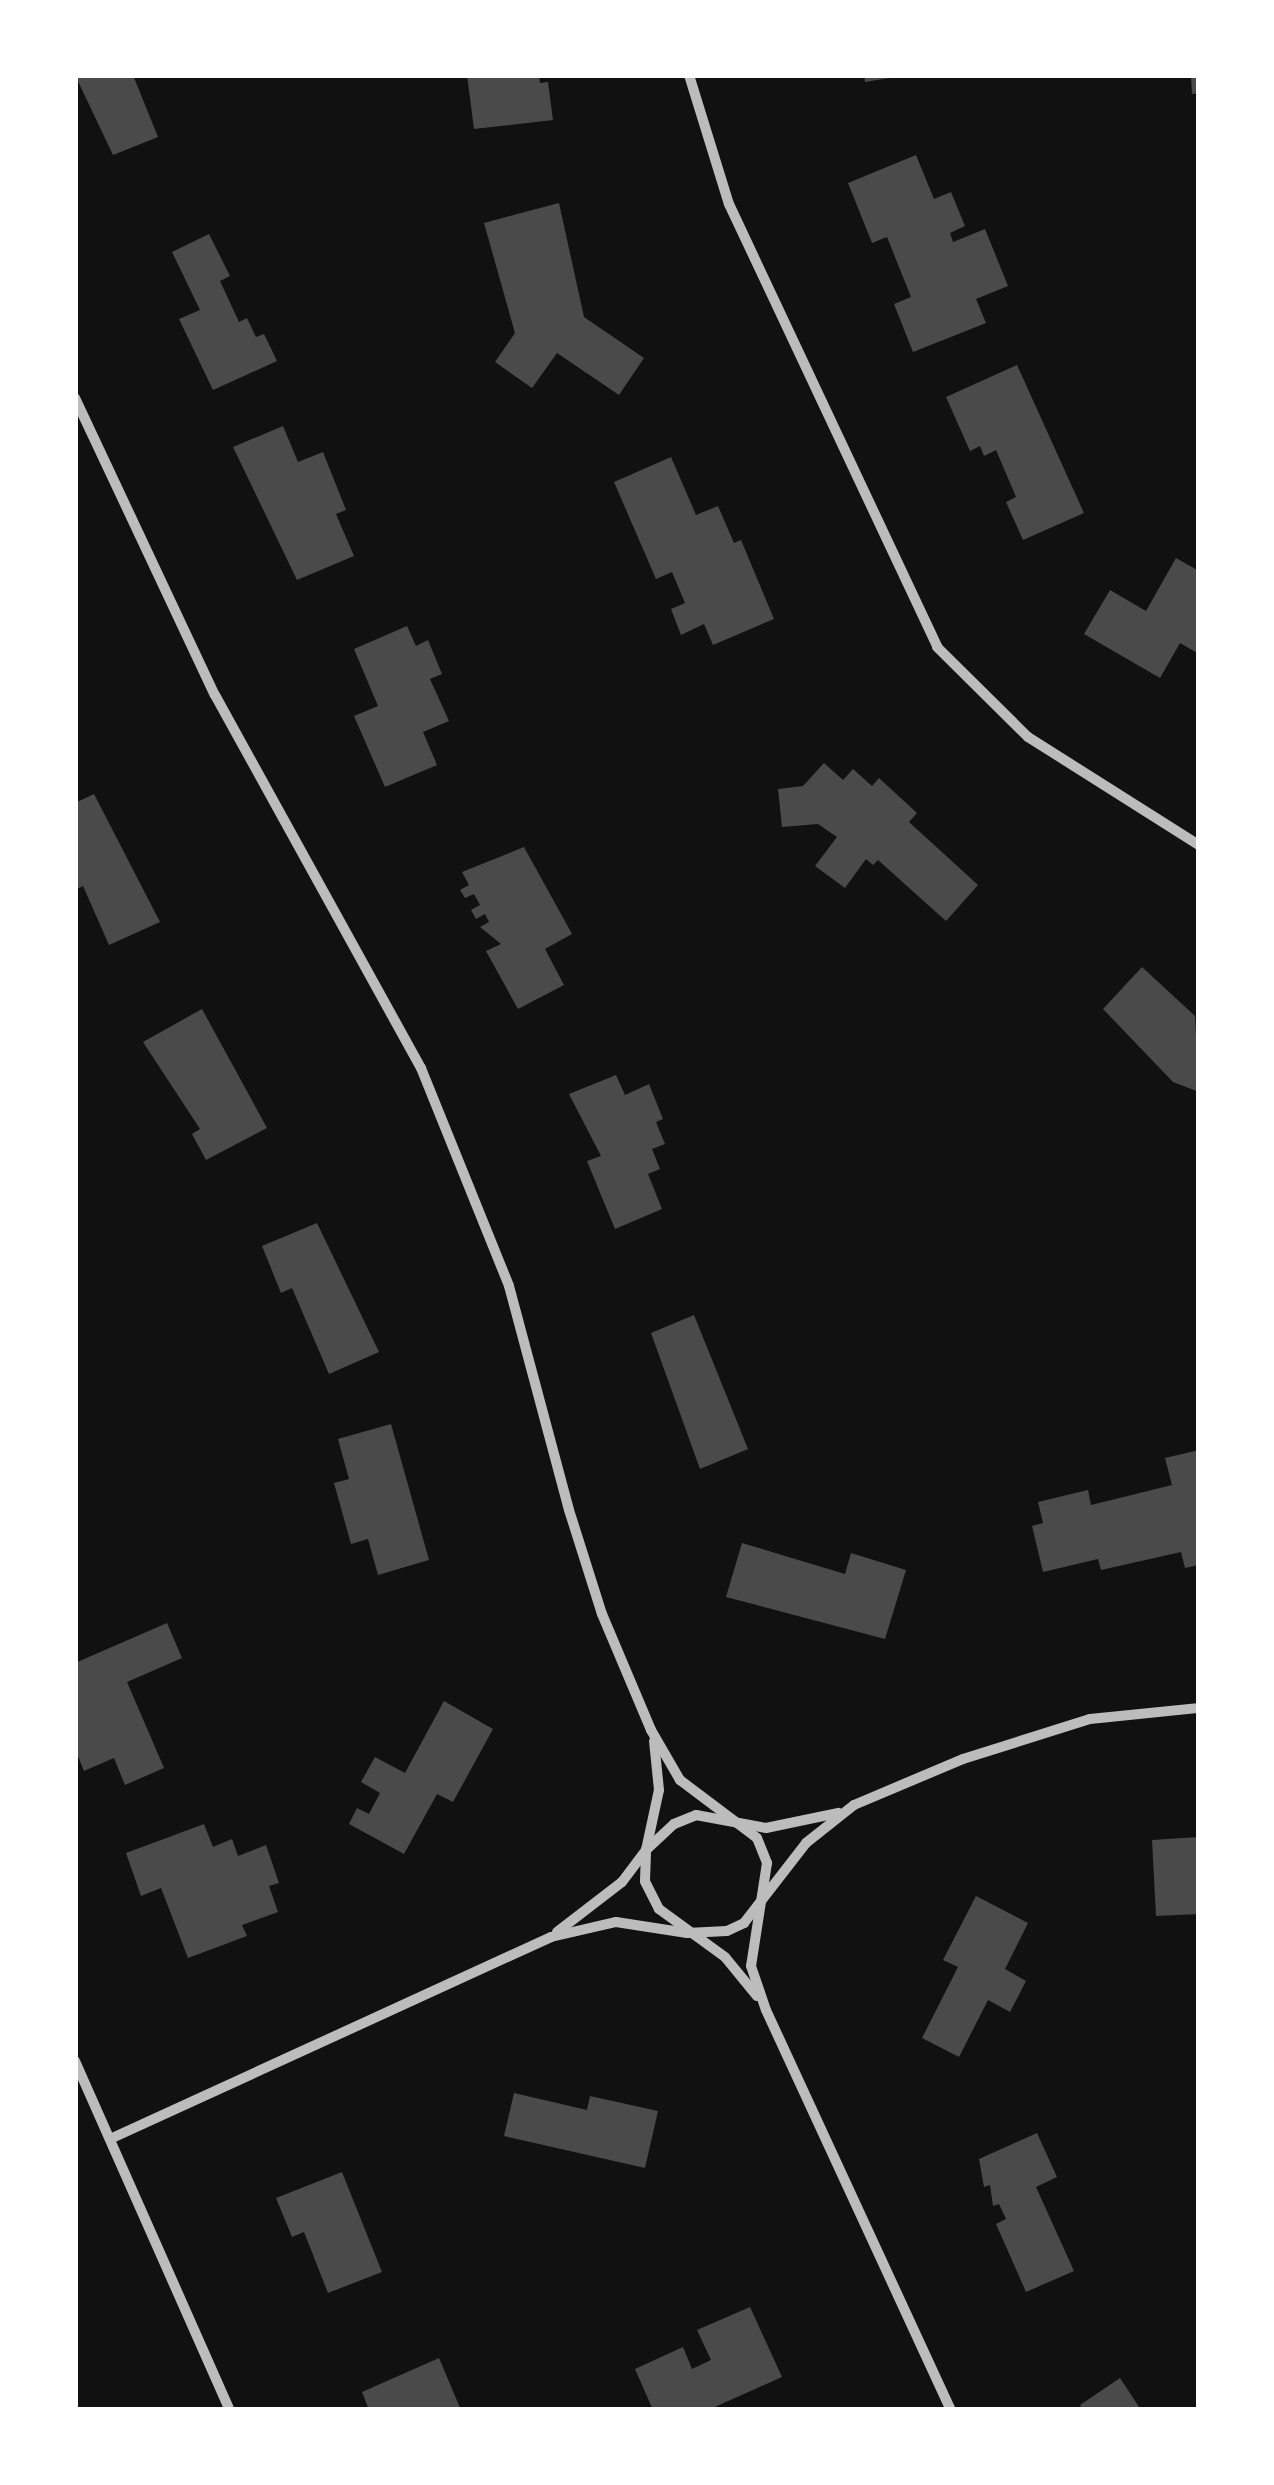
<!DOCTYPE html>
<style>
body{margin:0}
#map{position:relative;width:1274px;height:2485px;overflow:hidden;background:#111;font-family:"PT Sans",sans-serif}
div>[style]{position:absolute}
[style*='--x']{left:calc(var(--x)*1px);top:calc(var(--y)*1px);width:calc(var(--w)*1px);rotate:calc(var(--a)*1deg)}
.building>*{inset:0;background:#4a4a4a}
.minor>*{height:10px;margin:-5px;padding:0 5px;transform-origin:5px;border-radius:5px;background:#bcbcbc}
span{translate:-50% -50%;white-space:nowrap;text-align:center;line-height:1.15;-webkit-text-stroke:10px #fff;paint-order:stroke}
.frame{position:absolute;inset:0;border:78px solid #fff;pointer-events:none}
</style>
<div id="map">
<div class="building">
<i style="clip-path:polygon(75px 75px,133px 75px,158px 137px,113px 155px)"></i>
<i style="clip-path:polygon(467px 75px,539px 75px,540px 83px,548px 82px,553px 120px,474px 129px)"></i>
<i style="clip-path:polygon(864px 75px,895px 75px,895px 77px,865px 82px)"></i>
<i style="clip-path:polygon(1191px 75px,1199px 75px,1199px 93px,1192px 94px)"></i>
<i style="clip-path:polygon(916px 155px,934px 199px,951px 192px,965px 226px,950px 233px,953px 242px,985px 229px,1008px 286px,976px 299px,986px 323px,913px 352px,894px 304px,911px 297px,887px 237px,872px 243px,848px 183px)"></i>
<i style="clip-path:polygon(559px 203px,584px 317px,644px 358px,619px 395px,557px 353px,532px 388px,495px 362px,515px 333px,484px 223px)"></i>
<i style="clip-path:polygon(209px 234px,230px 276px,220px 281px,239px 322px,247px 318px,256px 337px,264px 334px,277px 361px,213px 390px,179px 319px,200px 310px,172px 252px)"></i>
<i style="clip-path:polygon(1017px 365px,1084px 513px,1023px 540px,1006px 502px,1016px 497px,996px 450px,984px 456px,980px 446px,970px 451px,946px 397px)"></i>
<i style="clip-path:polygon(283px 426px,298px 462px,323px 452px,346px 510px,336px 514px,354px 556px,297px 580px,233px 447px)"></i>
<i style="clip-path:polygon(671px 457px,696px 515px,718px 506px,734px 543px,741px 540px,774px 619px,713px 645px,704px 624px,681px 635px,671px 609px,685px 603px,672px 572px,656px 579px,614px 482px)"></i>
<i style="clip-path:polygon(1176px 558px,1199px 571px,1199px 654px,1180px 643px,1160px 678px,1084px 634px,1110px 590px,1146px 611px)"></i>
<i style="clip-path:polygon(407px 626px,416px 646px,428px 640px,442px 674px,430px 679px,449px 721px,423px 732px,437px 765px,385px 787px,354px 716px,378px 706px,354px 649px)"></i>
<i style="clip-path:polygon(824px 763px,843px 780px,853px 769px,872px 786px,879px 778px,917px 813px,909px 822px,978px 885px,946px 921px,878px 860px,873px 865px,866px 859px,845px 888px,815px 866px,837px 837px,818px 824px,782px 827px,778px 789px,803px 786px)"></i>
<i style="clip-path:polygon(94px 794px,160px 922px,109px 945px,83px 886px,75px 890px,75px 803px)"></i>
<i style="clip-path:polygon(524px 847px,572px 934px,545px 949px,564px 985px,518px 1009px,486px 951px,501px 944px,480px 927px,489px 922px,485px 914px,476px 919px,471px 910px,480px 905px,474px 894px,465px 898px,460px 890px,469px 885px,462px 872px)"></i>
<i style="clip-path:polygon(1142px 967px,1195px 1016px,1199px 1092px,1173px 1082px,1103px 1009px)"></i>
<i style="clip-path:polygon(202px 1009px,267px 1128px,206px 1160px,192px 1134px,200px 1129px,143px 1042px)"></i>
<i style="clip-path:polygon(616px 1075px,625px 1095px,649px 1084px,663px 1119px,656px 1122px,665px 1144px,652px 1149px,660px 1169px,648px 1174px,662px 1209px,615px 1229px,587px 1161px,601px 1156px,569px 1094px)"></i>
<i style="clip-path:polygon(317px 1223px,379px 1352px,329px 1374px,292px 1288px,281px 1293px,262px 1246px)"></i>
<i style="clip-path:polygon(694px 1315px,748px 1449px,700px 1469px,651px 1333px)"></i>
<i style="clip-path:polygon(391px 1424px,429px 1560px,378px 1575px,368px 1539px,351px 1544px,334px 1483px,349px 1479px,338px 1439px)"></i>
<i style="clip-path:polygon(1199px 1450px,1199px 1565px,1185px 1568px,1181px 1552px,1101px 1570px,1098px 1559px,1043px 1572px,1032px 1526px,1043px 1523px,1038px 1502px,1088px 1490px,1091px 1505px,1172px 1485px,1165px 1458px)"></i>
<i style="clip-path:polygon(742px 1543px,845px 1574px,851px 1553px,906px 1570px,885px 1639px,726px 1597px)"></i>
<i style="clip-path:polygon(167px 1623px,182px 1658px,127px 1682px,164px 1768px,125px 1785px,114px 1758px,84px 1771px,75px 1749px,75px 1663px)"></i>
<i style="clip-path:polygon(444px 1701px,493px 1729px,453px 1802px,437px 1794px,404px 1854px,349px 1824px,357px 1808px,369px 1814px,380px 1793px,361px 1782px,375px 1757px,405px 1773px)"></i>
<i style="clip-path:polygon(204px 1824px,213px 1847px,232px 1839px,238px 1856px,266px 1845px,279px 1883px,269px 1886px,278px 1912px,242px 1925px,247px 1936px,188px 1958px,161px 1888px,141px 1896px,126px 1853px)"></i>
<i style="clip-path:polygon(1199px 1837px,1199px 1914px,1156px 1916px,1152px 1840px)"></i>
<i style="clip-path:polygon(976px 1896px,1028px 1923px,1005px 1969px,1026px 1981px,1010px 2012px,988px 2000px,959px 2057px,922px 2038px,958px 1967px,943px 1960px)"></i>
<i style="clip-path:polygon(514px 2093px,587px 2110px,590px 2096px,658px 2111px,645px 2168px,504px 2136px)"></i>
<i style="clip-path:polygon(1037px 2133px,1057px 2177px,1036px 2187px,1074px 2271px,1026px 2292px,996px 2224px,1006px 2219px,999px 2204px,993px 2206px,990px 2185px,984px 2187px,979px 2159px)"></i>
<i style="clip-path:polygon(342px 2172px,382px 2272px,328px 2293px,304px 2232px,292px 2237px,276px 2198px)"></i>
<i style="clip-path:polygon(750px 2307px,782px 2377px,708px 2410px,653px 2410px,635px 2369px,683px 2347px,692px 2369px,711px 2360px,697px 2330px)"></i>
<i style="clip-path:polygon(439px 2358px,461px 2410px,369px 2410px,362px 2392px)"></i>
<i style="clip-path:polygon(1120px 2378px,1141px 2410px,1083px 2410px,1080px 2405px)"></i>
</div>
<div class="minor">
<i style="--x:689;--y:75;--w:135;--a:72.8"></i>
<i style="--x:729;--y:204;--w:489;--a:64.8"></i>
<i style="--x:937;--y:647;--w:128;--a:44.7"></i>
<i style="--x:1028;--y:737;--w:202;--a:32.3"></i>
<i style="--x:75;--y:398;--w:328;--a:64.8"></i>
<i style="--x:215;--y:695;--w:426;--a:61.1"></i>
<i style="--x:421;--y:1068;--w:235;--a:68"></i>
<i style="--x:509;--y:1286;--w:232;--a:75"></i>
<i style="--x:569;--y:1510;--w:109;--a:72.4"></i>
<i style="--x:602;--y:1614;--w:126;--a:67.1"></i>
<i style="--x:651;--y:1730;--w:58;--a:59.9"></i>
<i style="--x:680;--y:1780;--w:96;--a:37"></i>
<i style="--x:757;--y:1838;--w:27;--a:68"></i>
<i style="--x:767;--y:1863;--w:104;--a:98.8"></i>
<i style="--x:751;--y:1966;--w:46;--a:71.2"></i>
<i style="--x:766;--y:2010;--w:441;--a:65.2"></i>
<i style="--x:557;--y:1932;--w:82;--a:-37.6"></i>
<i style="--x:622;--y:1882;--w:40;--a:-53"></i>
<i style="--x:646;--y:1850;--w:61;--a:-77.8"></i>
<i style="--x:659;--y:1790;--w:49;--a:-95.8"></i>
<i style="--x:757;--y:1996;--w:50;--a:-129.4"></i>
<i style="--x:725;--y:1957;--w:82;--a:-144"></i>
<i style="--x:659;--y:1909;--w:31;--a:-117"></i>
<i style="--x:645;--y:1881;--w:31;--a:-88"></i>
<i style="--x:646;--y:1850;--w:38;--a:-43"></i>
<i style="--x:674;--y:1824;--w:24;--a:-22"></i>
<i style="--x:696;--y:1815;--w:71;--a:10.5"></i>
<i style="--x:766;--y:1828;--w:74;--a:-11.8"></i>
<i style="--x:75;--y:2061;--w:382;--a:66.1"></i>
<i style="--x:110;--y:2139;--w:485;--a:-24.6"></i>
<i style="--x:551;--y:1937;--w:67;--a:-13"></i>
<i style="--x:616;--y:1922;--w:72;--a:8.8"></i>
<i style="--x:687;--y:1933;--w:40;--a:-2.9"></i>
<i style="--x:727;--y:1931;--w:19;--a:-25"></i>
<i style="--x:744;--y:1923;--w:101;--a:-52.2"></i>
<i style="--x:806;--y:1843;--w:61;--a:-38.4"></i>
<i style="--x:854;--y:1805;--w:118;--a:-22.9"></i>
<i style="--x:963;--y:1759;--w:133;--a:-17.5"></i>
<i style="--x:1090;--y:1719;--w:110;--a:-5.8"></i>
</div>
<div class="frame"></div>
</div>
